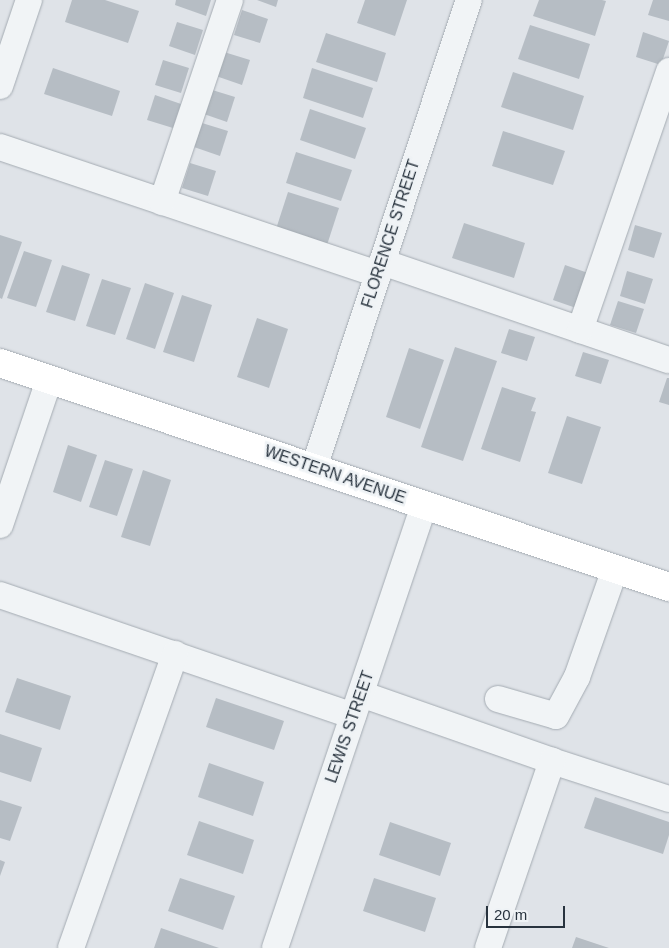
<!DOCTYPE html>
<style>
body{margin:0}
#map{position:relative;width:669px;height:948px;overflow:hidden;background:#dfe3e8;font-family:Arial,sans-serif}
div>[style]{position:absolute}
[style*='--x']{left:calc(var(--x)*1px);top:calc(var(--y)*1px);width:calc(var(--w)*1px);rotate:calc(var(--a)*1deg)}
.building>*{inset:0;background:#b6bdc4}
.roads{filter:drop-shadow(0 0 1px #a4abb2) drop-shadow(0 0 1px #a4abb2)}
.minor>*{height:26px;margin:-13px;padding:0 13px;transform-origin:13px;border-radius:13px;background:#f1f4f6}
.major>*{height:28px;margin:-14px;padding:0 14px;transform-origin:14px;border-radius:14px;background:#fff}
span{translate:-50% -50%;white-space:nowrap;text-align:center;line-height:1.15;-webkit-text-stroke:5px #eef2f5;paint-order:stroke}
.street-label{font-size:16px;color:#28333e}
.scale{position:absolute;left:486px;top:906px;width:79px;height:22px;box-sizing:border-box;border:2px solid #28333e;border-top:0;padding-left:6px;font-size:15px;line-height:18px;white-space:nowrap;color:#28333e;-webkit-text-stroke:4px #eef2f5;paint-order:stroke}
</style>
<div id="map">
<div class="building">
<i style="clip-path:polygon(72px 0,105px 0,139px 11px,128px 43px,65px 22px)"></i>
<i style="clip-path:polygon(176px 0,211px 0,206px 16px,175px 5px)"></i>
<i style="clip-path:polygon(257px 0,278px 0,276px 7px)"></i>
<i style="clip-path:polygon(365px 0,407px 0,395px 36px,357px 23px)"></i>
<i style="clip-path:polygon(539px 0,602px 0,606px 1px,595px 36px,533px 16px)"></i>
<i style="clip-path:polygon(653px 0,669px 0,669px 21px,648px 15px)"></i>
<i style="clip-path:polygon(242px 10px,268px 19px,260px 43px,234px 35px)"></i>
<i style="clip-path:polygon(177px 22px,203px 30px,195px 55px,169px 46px)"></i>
<i style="clip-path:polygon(530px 25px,590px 44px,579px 79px,518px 59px)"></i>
<i style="clip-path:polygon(643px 32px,669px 41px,661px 65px,636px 57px)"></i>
<i style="clip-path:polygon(326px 33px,386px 53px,377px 82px,316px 62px)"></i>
<i style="clip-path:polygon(224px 52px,250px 60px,242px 85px,216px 76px)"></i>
<i style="clip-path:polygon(163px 60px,189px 68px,181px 93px,155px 85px)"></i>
<i style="clip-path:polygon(53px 68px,120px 91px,112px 116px,44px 94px)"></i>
<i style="clip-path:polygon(312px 68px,373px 88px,363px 118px,303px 98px)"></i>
<i style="clip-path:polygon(513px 72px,584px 96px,573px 130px,501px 107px)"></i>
<i style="clip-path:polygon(209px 89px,235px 97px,227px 122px,201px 113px)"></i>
<i style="clip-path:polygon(155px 95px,181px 104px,173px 128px,147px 120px)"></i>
<i style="clip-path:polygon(310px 109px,366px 128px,355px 159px,300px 140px)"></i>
<i style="clip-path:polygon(202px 123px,228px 131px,220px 156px,194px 147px)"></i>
<i style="clip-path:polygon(503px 131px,565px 151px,553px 185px,492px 166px)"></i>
<i style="clip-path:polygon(296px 152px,352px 170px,341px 201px,286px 183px)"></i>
<i style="clip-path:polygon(190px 163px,216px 171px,208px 196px,182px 188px)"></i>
<i style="clip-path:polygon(288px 192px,339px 208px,327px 245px,276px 229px)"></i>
<i style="clip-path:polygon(464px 223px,525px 243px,514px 278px,452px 258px)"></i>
<i style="clip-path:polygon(635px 225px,662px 233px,654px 258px,628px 250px)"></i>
<i style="clip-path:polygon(0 235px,22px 242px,2px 299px,0 298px)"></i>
<i style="clip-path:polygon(24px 251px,52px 260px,36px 307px,7px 298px)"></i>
<i style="clip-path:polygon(62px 265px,90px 274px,75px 321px,46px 312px)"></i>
<i style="clip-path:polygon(565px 265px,591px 274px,579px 309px,553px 300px)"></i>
<i style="clip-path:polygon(627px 271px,653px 279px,645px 304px,620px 296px)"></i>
<i style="clip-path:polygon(102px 279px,131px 288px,115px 335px,86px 326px)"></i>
<i style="clip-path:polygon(145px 283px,174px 293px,155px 349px,126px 339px)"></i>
<i style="clip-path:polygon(182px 295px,212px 305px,194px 362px,163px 352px)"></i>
<i style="clip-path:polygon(618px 301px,644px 309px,636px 333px,610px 325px)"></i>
<i style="clip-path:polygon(257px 318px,288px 329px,269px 388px,237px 377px)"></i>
<i style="clip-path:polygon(509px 329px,535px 337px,527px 361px,501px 353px)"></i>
<i style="clip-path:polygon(455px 347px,497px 361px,463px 461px,421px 447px)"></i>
<i style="clip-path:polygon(409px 348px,444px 360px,420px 429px,386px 417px)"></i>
<i style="clip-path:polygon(583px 352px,609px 360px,601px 384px,575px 376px)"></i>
<i style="clip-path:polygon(667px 378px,669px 378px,669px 405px,659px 402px)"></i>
<i style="clip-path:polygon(502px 387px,536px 398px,531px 411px,536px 412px,520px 462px,481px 449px)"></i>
<i style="clip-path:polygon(567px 416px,601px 427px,582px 484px,548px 473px)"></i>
<i style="clip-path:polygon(68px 445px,97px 455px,81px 502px,53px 492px)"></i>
<i style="clip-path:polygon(105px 460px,133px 469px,117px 516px,89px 507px)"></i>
<i style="clip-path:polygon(143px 470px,171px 480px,150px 546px,121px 537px)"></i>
<i style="clip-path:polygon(17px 678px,71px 696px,60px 730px,5px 712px)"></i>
<i style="clip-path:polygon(216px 698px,284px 721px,274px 750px,206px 727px)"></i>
<i style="clip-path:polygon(0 734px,42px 748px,31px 782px,0 772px)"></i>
<i style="clip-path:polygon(209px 763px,264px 782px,253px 816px,198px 797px)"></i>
<i style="clip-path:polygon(595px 797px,669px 822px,669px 835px,663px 854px,584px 828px)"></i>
<i style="clip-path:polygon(0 800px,22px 807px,10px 841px,0 838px)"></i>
<i style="clip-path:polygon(199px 821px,254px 840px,243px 874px,187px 855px)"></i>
<i style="clip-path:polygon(390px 822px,451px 843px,440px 876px,379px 855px)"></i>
<i style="clip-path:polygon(0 860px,5px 862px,0 876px)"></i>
<i style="clip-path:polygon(180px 878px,235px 896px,223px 930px,168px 911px)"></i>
<i style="clip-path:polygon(374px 878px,436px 898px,425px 932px,363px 911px)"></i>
<i style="clip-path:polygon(161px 928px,219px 948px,154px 948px)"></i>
<i style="clip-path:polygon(576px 937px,609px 948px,572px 948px)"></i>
</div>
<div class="roads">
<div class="minor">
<i style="--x:0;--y:86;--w:91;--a:-71.4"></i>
<i style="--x:0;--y:147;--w:399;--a:18.6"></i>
<i style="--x:162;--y:202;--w:213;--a:-71.4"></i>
<i style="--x:382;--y:262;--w:303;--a:18.9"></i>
<i style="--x:580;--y:330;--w:274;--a:-71"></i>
<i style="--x:314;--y:468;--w:493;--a:-71.7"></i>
<i style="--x:0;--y:525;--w:153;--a:-71.3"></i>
<i style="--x:0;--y:595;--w:373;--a:18.9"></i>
<i style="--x:361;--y:694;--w:202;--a:19.3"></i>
<i style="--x:552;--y:761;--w:123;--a:18"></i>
<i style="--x:498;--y:699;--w:60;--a:16.3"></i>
<i style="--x:556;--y:716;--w:44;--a:-61.7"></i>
<i style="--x:577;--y:677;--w:114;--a:-70.6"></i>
<i style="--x:71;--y:948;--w:312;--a:-70.5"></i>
<i style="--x:275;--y:948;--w:467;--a:-71.4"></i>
<i style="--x:488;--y:948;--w:198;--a:-71.1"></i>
</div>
<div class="major">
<i style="--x:0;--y:363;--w:706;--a:18.51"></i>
</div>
</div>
<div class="street-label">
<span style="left:391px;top:234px;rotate:-72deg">FLORENCE STREET</span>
<span style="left:335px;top:475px;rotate:19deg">WESTERN AVENUE</span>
<span style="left:350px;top:727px;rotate:-71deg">LEWIS STREET</span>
</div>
<div class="scale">20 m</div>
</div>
